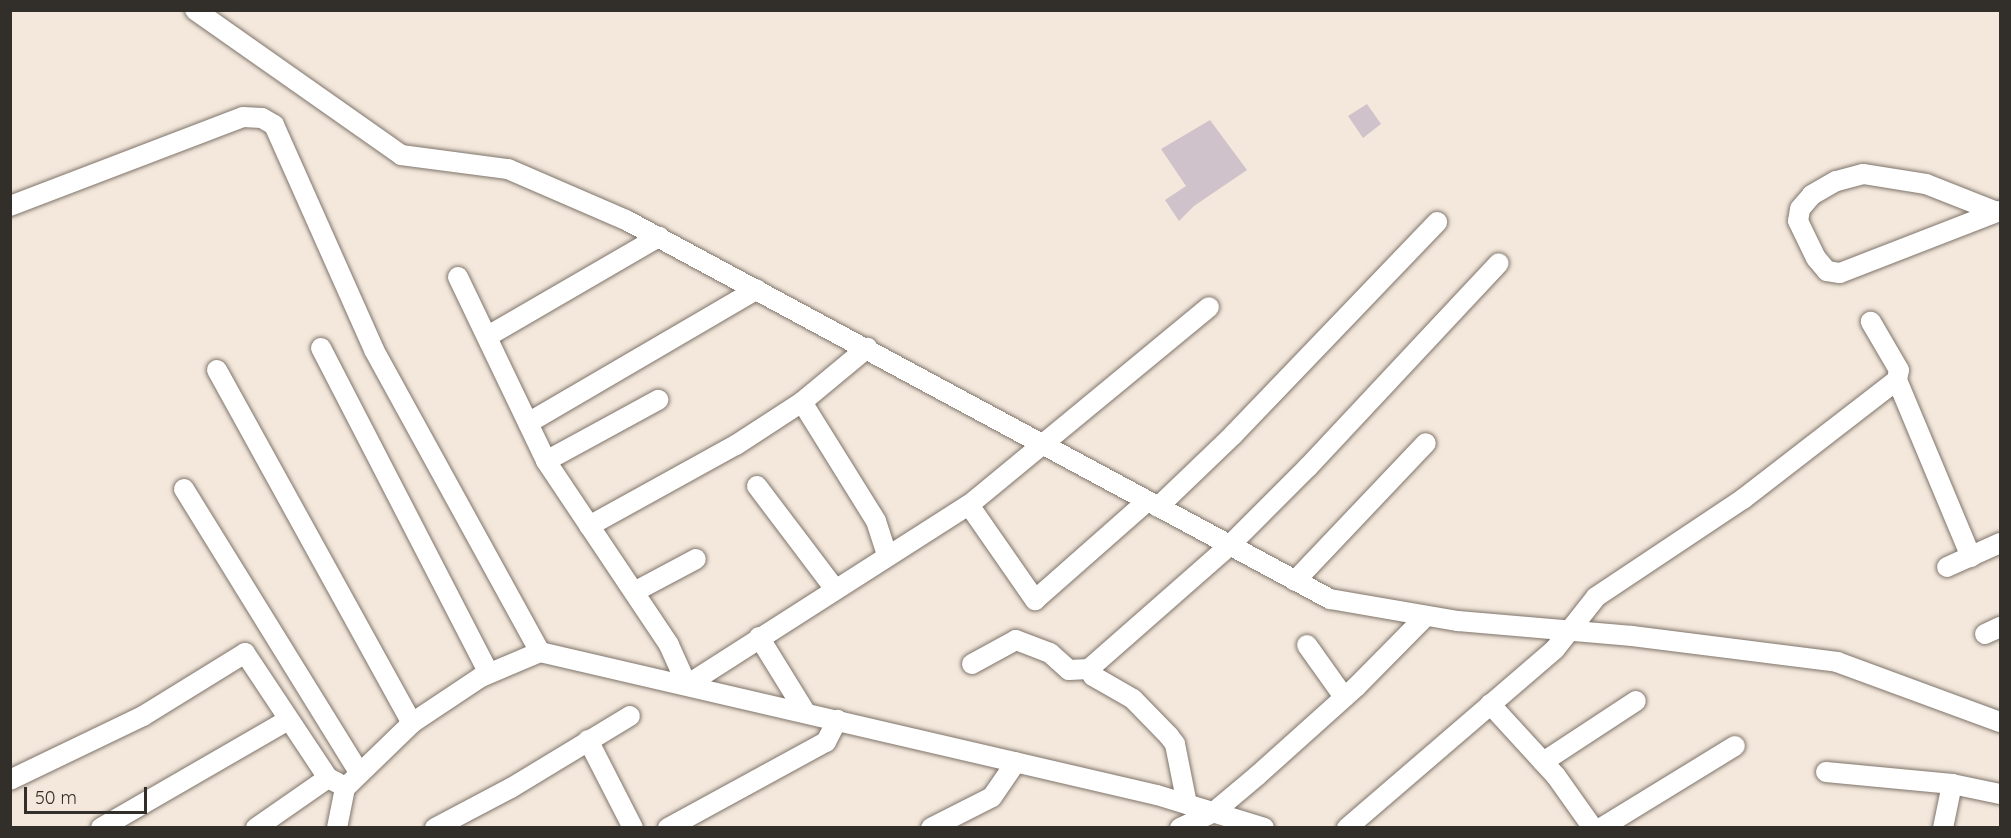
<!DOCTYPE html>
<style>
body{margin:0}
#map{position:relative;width:2011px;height:838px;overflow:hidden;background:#f4e8dc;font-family:Quicksand,sans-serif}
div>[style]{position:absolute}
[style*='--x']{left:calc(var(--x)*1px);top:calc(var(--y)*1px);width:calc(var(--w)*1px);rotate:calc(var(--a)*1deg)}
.building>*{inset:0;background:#d0c2cb}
.roads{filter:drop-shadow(0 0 2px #7f746a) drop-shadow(0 0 2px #7f746a)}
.minor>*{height:20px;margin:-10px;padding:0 10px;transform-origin:10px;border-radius:10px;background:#fff}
span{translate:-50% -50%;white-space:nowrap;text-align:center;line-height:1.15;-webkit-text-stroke:5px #f4e8dc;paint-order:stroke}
.frame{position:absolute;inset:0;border:12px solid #322e29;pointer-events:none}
.scale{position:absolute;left:24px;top:787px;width:123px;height:27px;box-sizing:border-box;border:3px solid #322e29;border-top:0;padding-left:8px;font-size:18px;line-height:21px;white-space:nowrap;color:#322e29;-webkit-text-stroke:4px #f4e8dc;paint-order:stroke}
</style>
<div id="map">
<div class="building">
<i style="clip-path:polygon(1367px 104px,1381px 124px,1363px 138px,1348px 116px)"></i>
<i style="clip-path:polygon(1210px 120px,1247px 170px,1194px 206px,1179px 221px,1165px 200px,1186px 186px,1161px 149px)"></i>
</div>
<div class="roads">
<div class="minor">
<i style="--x:195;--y:10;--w:252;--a:35.1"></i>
<i style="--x:401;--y:155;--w:108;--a:7.5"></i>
<i style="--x:508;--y:169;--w:129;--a:23.4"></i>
<i style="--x:626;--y:220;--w:800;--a:28.3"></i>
<i style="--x:1330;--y:599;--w:130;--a:9.8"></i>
<i style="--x:1458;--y:621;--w:175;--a:4.9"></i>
<i style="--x:1632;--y:636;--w:207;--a:7.2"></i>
<i style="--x:1837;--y:662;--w:174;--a:20.2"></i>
<i style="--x:10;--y:206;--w:249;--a:-20.9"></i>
<i style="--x:243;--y:117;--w:19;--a:3"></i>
<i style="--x:262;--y:118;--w:14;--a:30"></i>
<i style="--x:274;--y:125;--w:246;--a:66"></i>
<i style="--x:374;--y:350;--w:345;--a:61.2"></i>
<i style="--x:1997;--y:212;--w:76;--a:-158.5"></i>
<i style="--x:1926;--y:184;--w:64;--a:-171"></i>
<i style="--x:1863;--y:174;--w:28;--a:165"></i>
<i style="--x:1836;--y:181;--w:28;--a:150"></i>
<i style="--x:1812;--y:195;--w:18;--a:131"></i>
<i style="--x:1800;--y:209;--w:12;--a:99"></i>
<i style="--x:1798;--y:221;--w:41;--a:64.1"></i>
<i style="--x:1816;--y:258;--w:17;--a:50"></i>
<i style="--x:1827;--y:271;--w:13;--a:9"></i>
<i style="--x:1840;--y:273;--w:172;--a:-21.2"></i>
<i style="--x:458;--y:277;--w:204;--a:64.4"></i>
<i style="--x:546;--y:461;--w:221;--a:56.2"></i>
<i style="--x:669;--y:645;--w:44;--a:65.8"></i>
<i style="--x:687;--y:685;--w:335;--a:-32.6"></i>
<i style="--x:969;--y:505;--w:311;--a:-39.5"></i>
<i style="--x:488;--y:336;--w:198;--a:-30.1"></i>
<i style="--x:321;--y:348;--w:366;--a:62.7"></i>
<i style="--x:217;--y:370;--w:403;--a:61.1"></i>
<i style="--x:1897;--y:380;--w:192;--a:67.3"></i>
<i style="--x:802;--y:402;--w:140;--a:58.1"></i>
<i style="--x:876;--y:521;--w:36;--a:72"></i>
<i style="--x:528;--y:423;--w:265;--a:-30.3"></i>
<i style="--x:546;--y:461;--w:128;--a:-28.6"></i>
<i style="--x:757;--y:486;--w:129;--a:52.9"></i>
<i style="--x:184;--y:489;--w:333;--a:58.3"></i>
<i style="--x:969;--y:505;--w:116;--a:55.2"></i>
<i style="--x:1035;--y:600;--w:148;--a:-41.4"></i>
<i style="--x:1158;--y:507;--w:104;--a:-43.8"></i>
<i style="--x:1233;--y:435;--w:295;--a:-46.2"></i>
<i style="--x:589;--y:526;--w:168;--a:-28.9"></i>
<i style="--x:736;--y:445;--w:79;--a:-33.1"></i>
<i style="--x:802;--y:402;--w:85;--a:-39.7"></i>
<i style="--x:1947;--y:567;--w:58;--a:-24.4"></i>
<i style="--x:1295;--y:581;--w:190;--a:-46.5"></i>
<i style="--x:634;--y:592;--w:70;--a:-28"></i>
<i style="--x:1985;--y:634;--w:17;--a:-25"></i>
<i style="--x:759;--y:637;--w:89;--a:58.3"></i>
<i style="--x:1307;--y:645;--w:64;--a:54.6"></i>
<i style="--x:972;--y:664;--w:50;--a:-28.6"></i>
<i style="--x:1016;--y:640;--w:36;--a:21"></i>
<i style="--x:1050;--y:653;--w:25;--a:42"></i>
<i style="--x:1069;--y:670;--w:20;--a:-3"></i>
<i style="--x:1089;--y:669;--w:8;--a:60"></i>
<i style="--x:1093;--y:676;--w:46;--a:29.9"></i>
<i style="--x:1133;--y:699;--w:52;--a:45.8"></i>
<i style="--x:1169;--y:736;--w:10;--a:53"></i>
<i style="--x:1175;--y:744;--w:61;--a:78.7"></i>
<i style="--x:1089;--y:669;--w:185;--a:-41.3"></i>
<i style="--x:1228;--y:547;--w:113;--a:-45"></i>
<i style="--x:1308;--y:467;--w:279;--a:-46.9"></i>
<i style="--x:1490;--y:704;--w:98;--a:47.5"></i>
<i style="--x:1556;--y:776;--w:64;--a:54.6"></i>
<i style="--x:588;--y:740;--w:99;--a:62.9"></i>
<i style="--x:1543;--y:762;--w:111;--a:-33.3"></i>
<i style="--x:1826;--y:772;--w:127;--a:5.4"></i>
<i style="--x:1952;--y:784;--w:49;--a:11.8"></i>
<i style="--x:10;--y:780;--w:148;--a:-25.7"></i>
<i style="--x:143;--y:716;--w:120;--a:-31.7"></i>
<i style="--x:245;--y:653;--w:150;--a:56.4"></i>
<i style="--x:101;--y:828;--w:216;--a:-30"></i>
<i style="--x:256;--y:828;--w:88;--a:-34.8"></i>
<i style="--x:328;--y:778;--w:11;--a:27"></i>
<i style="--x:337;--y:828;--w:41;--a:-78.7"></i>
<i style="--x:345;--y:788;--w:93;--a:-44.1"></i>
<i style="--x:412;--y:723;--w:83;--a:-33.7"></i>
<i style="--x:481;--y:677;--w:64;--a:-23"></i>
<i style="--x:540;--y:652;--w:633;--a:13.05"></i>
<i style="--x:1157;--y:795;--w:112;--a:17.1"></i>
<i style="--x:435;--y:828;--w:86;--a:-27.8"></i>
<i style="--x:511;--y:788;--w:139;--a:-31.2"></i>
<i style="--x:668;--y:828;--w:180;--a:-28.6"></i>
<i style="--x:826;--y:742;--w:25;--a:-63"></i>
<i style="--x:931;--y:828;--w:68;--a:-26.9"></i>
<i style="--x:992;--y:797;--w:42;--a:-55.6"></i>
<i style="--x:1180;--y:828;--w:38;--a:-25"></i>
<i style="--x:1214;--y:812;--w:57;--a:-40.1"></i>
<i style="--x:1258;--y:775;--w:132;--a:-41.9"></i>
<i style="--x:1356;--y:687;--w:98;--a:-45.4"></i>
<i style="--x:1347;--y:828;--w:274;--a:-40.7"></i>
<i style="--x:1555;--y:649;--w:66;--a:-51.7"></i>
<i style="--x:1596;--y:597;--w:177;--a:-33.7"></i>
<i style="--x:1743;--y:499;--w:195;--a:-37.7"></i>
<i style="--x:1897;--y:380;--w:10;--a:-79"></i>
<i style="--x:1899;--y:370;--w:56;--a:-120.3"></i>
<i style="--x:1601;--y:828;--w:157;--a:-31.5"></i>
<i style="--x:1943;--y:828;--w:45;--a:-78.4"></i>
</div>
</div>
<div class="frame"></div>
<div class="scale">50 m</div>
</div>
